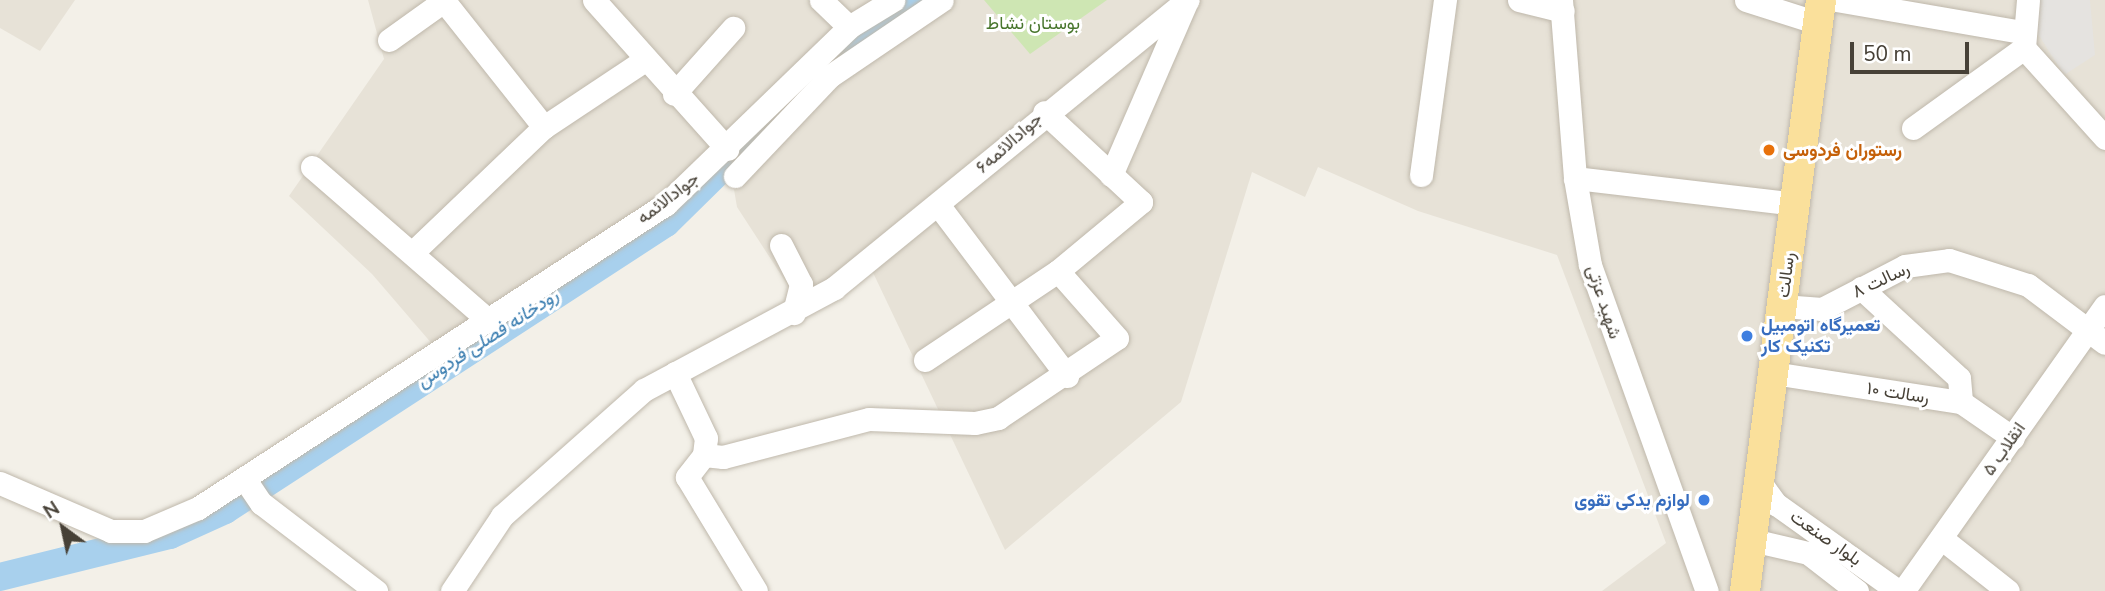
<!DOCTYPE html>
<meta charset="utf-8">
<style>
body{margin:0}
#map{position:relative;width:2105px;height:591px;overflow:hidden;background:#f3f0e8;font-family:"Nunito Sans",Vazirmatn,sans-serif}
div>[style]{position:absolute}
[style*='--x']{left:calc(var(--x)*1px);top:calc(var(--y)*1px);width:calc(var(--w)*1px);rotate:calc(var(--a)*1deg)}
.residential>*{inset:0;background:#e7e2d7}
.green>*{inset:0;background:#cee6b3}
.parking>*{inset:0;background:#e5e3e0}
.river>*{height:28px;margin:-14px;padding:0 14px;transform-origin:14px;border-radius:14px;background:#a8d0ed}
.roads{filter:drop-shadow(0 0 2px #bfb8ab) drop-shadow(0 0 2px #bfb8ab)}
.minor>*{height:23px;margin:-11.5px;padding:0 11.5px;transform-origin:11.5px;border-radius:11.5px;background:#fff}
.major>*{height:30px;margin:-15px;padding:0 15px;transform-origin:15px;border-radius:15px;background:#fae09b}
.dots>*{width:19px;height:19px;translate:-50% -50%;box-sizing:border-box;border:4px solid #fff;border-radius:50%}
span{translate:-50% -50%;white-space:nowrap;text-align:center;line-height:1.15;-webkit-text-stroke:6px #fff;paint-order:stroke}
.park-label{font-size:18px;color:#48762d}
.street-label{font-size:18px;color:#474137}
.food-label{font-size:18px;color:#c56008;font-weight:700}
.left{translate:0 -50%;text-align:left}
.shop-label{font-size:18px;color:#366cbe;font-weight:700}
.right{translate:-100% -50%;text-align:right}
.water-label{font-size:19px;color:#357aae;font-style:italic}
.north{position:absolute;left:28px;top:493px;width:70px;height:70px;-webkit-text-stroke:5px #fff;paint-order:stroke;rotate:327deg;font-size:19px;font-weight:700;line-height:28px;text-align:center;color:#474137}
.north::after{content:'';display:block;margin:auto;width:24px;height:32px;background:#474137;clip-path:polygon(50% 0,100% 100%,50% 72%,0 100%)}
.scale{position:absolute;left:1850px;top:42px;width:119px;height:32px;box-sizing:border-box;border:4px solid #474137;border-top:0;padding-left:9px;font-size:21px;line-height:24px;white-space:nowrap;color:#474137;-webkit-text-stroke:5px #fff;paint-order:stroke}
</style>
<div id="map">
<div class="residential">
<i style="clip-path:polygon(0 0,75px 0,40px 51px,0 28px)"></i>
<i style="clip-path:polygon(368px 0,2105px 0,2105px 591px,1602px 591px,1666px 543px,1557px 255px,1418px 211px,1318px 167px,1305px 197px,1252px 172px,1181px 402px,1005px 550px,867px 260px,802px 307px,737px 207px,727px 149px,543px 284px,433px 345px,372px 274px,289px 196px,384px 59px)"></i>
</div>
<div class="green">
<i style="clip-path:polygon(984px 0,1107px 0,1030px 54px)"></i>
</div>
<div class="parking">
<i style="clip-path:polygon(2035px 0,2090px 0,2095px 55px,2064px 75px,2031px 23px)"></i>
</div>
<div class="river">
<i style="--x:0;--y:577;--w:175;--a:-13.9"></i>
<i style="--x:170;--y:535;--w:60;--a:-24.4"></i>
<i style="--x:225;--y:510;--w:526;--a:-33.06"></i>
<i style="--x:666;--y:223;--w:245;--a:-44.5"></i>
<i style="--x:841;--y:51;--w:92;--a:-33.9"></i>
</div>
<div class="roads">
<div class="minor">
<i style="--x:594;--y:0;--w:200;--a:48.2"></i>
<i style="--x:821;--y:0;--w:39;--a:44"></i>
<i style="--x:1519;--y:0;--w:45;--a:14"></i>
<i style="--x:1561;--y:0;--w:179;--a:85.5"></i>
<i style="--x:1575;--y:178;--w:88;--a:80.2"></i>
<i style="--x:1590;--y:265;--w:346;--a:70.3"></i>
<i style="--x:1746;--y:0;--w:76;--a:17.7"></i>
<i style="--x:1836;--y:0;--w:189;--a:9.8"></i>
<i style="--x:2028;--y:0;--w:48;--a:94.8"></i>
<i style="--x:2024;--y:48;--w:121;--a:48"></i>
<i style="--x:444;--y:1;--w:161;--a:51.6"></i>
<i style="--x:389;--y:40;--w:69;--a:-35.5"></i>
<i style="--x:674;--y:94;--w:89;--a:-48.2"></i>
<i style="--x:1913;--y:128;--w:137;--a:-35.8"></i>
<i style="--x:312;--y:167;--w:235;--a:41"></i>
<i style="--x:1111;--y:175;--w:191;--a:-66.5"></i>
<i style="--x:1421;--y:175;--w:177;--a:-82.2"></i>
<i style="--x:735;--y:176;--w:138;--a:-46.5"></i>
<i style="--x:830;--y:76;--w:135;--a:-34.2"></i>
<i style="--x:1575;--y:178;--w:222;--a:6.7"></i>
<i style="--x:939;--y:206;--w:213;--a:53"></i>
<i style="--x:781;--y:245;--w:44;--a:62.9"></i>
<i style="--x:801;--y:284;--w:30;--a:104"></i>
<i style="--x:412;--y:253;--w:182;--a:-43.7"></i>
<i style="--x:544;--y:127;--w:121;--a:-33.6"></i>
<i style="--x:1861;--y:288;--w:133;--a:42.6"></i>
<i style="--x:1959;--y:378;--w:24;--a:85"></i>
<i style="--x:1782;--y:306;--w:40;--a:4.3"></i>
<i style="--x:1822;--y:309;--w:93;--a:-27.4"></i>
<i style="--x:1905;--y:266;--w:44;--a:-7.8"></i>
<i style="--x:1949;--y:260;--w:83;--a:17.6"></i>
<i style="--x:2028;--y:285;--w:96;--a:37"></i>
<i style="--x:925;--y:360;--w:160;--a:-33.8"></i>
<i style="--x:1058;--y:271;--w:108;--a:-39.7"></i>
<i style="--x:1141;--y:202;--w:132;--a:-137.1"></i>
<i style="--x:675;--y:373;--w:72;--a:64.5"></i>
<i style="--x:706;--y:438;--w:17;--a:97"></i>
<i style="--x:704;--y:455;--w:28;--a:128"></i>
<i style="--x:687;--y:477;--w:133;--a:58.8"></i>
<i style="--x:1773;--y:373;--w:190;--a:8.8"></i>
<i style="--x:1961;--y:402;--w:63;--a:34.7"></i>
<i style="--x:704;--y:455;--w:19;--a:6"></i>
<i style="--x:723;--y:457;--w:151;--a:-14.6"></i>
<i style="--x:869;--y:419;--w:106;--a:2.2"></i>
<i style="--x:975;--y:423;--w:24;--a:-12"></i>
<i style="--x:998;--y:418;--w:143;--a:-33.9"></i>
<i style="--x:1117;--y:338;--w:89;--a:-131.4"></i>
<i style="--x:246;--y:481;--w:27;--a:56"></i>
<i style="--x:261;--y:503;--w:145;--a:37.4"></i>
<i style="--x:1759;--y:481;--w:29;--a:54"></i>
<i style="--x:1776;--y:504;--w:150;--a:35.5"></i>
<i style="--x:0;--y:483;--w:121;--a:23.4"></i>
<i style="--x:111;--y:531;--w:33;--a:0"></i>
<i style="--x:144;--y:531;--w:59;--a:-23.1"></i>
<i style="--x:198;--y:508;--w:558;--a:-33.01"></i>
<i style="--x:666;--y:204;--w:255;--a:-44"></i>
<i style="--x:849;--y:27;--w:52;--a:-31.5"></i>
<i style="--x:1941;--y:538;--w:85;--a:38.3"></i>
<i style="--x:1752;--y:540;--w:57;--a:13.1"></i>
<i style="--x:1808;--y:553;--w:62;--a:37.8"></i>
<i style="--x:452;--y:591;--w:90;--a:-56.3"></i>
<i style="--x:502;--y:516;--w:190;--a:-41.6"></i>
<i style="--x:644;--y:390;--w:216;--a:-28.2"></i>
<i style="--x:834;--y:288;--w:456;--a:-39.2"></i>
<i style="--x:1903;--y:591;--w:349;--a:-54.7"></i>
</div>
<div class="major">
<i style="--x:1745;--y:591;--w:596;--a:-82.67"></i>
</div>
</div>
<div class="dots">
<i style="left:1769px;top:150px;background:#e8710a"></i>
<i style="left:1747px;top:336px;background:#3f7fe0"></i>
<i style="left:1704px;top:500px;background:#3f7fe0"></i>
</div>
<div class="park-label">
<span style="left:1033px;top:23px">بوستان نشاط</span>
</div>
<div class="street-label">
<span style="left:1009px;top:143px;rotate:-42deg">جوادالائمه۶</span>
<span style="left:668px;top:198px;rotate:-38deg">جوادالائمه</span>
<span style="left:1786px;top:275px;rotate:-83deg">رسالت</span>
<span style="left:1881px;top:280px;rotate:-25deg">رسالت ۸</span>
<span style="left:1604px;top:302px;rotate:72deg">شهید عزتی</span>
<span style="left:1898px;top:393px;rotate:9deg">رسالت ۱۰</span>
<span style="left:2004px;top:449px;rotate:-55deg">انقلاب ۵</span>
<span style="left:1826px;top:538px;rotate:35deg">بلوار صنعت</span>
</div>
<div class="food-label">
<span class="left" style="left:1783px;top:150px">رستوران فردوسی</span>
</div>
<div class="shop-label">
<span class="left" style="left:1761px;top:336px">تعمیرگاه اتومبیل<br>تکنیک کار</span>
<span class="right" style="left:1690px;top:500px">لوازم یدکی تقوی</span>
</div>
<div class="water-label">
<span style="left:488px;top:339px;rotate:-33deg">رودخانه فصلی فردوس</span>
</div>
<div class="north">N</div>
<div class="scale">50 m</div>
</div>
